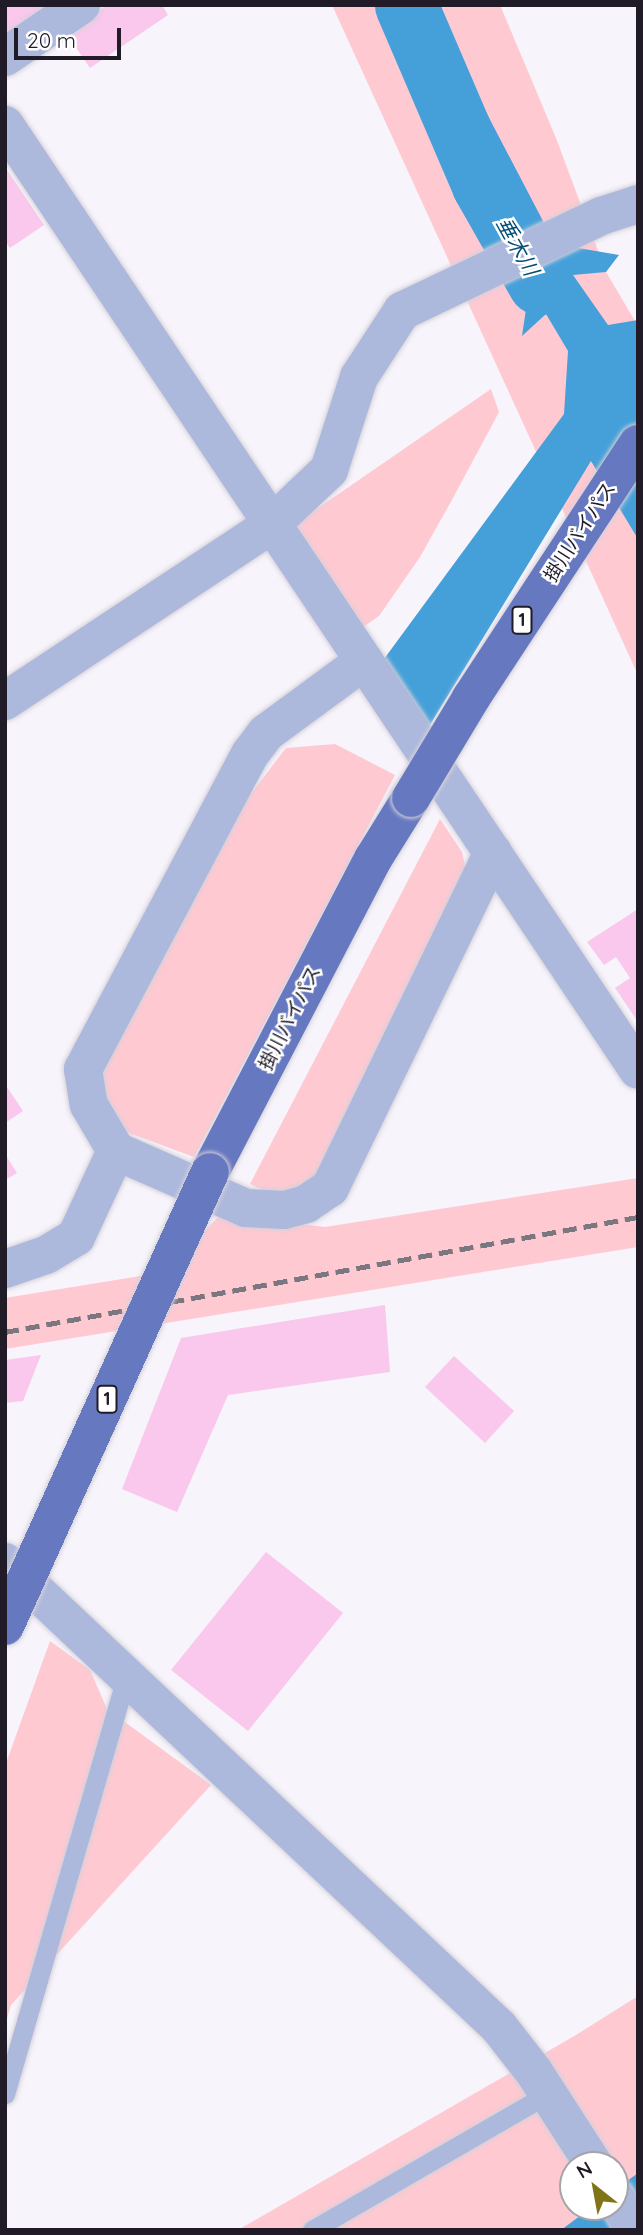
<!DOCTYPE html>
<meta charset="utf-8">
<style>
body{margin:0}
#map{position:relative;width:643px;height:2235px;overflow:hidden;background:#f7f4fb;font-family:Quicksand,"Noto Sans JP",sans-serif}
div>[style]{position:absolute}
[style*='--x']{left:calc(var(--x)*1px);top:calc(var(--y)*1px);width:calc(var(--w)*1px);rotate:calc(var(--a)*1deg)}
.green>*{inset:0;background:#ffc9d2}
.water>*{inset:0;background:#45a0da}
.river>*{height:63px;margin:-31.5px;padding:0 31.5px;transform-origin:31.5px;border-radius:31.5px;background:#45a0da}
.building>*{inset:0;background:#f9c8ec}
.roads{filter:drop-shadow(0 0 2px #d5d1d9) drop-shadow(0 0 2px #d5d1d9)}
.service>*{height:19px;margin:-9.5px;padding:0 9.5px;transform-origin:9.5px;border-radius:9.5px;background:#adb8dd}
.minor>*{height:38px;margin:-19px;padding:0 19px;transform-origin:19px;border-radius:19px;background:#adb8dd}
.trunk>*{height:38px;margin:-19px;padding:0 19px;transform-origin:19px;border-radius:19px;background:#6678c0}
.rail>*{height:5px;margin-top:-2.5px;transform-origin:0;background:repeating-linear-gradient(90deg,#7b7781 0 14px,transparent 0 21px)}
.bridges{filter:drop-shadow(0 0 2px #d5d1d9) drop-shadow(0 0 2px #d5d1d9)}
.trunk-bridge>*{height:38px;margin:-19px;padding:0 19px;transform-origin:19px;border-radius:19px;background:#6678c0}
span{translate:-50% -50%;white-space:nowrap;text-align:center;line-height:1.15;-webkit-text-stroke:5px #fff;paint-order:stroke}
.shield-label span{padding:2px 5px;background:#fff;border:2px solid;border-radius:5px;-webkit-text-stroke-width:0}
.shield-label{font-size:18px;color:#201b27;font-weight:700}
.street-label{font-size:19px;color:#201b27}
.water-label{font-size:21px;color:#054f75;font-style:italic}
.frame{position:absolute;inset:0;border:7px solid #201b27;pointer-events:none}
.north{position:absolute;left:559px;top:2151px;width:70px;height:70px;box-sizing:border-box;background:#fff;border:2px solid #a6a4a9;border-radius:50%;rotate:329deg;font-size:19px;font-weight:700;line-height:28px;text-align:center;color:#201b27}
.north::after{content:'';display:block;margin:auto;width:24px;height:32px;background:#7f7416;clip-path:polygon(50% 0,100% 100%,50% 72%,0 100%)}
.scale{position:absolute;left:14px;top:28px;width:107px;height:32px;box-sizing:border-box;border:4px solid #201b27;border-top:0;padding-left:9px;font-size:21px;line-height:24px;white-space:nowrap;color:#201b27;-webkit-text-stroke:5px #fff;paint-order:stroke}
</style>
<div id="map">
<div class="green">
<i style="clip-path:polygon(332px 5px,500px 5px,556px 138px,606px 272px,638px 326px,638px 675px)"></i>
<i style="clip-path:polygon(491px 389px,499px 412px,453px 498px,420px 557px,379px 616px,359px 630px,292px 526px)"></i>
<i style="clip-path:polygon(335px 744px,395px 775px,194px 1157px,116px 1128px,98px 1077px,240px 808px,286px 748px)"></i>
<i style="clip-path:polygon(440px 819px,462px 852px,467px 874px,323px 1166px,305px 1187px,274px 1195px,250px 1184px)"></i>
<i style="clip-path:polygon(638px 1178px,638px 1247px,5px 1349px,5px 1298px,165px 1272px,221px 1214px,325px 1227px)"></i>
<i style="clip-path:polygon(50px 1641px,90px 1670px,107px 1709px,211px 1785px,11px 2005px,5px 2025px,5px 1766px)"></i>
<i style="clip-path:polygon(evenodd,638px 1996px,638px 2230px,238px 2230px,576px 2035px,638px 1996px,573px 2165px,615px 2165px,615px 2207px,573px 2207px,573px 2165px)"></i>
</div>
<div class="water">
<i style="clip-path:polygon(404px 5px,434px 5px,452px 47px,555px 244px,619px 255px,606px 272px,573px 275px,608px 325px,638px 320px,638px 539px,591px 461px,419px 743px,373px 674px,564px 414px,568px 351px,546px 314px,522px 336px,530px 282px)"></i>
<i style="clip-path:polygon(638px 2173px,638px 2230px,561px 2230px,592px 2207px,615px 2207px,615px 2190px)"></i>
</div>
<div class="river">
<i style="--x:406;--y:5;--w:196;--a:66.8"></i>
<i style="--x:483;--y:185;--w:113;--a:60.3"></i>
</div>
<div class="building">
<i style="clip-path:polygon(5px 5px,48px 5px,5px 39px)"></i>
<i style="clip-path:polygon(107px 5px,162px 5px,168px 15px,90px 68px,66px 33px)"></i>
<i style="clip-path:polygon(5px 167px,44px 225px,10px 248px,5px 241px)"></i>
<i style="clip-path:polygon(638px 909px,638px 1022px,615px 988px,630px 978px,616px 957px,604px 965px,587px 942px)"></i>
<i style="clip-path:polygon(5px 1084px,23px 1111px,5px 1123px)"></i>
<i style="clip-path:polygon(5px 1154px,17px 1173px,5px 1180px)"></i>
<i style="clip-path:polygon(385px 1305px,390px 1372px,228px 1395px,177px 1512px,122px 1489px,181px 1338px)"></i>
<i style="clip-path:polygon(41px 1355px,23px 1401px,5px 1403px,5px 1360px)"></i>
<i style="clip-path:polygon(454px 1356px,514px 1411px,485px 1443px,425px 1387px)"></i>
<i style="clip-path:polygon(266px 1552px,343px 1613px,248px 1731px,171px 1670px)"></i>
</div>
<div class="roads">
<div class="service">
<i style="--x:5;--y:2094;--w:434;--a:-73.8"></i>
<i style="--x:312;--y:2230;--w:272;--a:-30"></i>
</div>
<div class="minor">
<i style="--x:5;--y:57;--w:92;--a:-34.4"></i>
<i style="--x:5;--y:125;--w:1137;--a:56.18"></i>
<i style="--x:364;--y:661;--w:122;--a:143.7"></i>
<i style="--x:266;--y:733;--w:26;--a:127"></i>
<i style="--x:250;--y:754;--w:357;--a:117.9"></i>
<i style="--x:83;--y:1069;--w:36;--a:81"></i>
<i style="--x:89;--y:1105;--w:53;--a:59.6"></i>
<i style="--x:116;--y:1151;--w:142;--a:23.7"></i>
<i style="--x:246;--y:1208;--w:38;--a:3"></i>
<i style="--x:284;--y:1210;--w:23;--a:-15"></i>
<i style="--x:306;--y:1204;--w:29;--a:-34"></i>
<i style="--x:330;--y:1188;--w:373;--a:-64.1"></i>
<i style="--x:5;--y:701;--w:320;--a:-33.5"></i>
<i style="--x:272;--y:524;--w:79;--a:-43.5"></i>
<i style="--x:329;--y:470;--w:98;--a:-72.1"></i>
<i style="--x:359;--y:377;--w:79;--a:-56.9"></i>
<i style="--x:402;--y:311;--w:221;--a:-25.5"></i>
<i style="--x:601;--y:216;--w:39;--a:-18"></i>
<i style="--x:5;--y:1269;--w:43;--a:-18.9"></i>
<i style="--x:46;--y:1255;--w:35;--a:-31"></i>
<i style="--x:76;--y:1237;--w:95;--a:-65.1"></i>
<i style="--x:5;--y:1562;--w:678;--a:43.27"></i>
<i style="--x:499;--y:2027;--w:57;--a:52.1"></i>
<i style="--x:534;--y:2072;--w:111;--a:57.2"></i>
<i style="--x:615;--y:2197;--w:39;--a:58"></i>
</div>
<div class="trunk">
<i style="--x:210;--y:1172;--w:353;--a:-62.5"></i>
<i style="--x:373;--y:859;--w:72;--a:-58.1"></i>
</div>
</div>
<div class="rail">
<i style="--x:5;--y:1332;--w:643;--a:-10.3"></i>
</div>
<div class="bridges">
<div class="trunk-bridge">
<i style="--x:411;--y:798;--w:117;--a:-59"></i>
<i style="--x:471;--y:698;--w:304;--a:-56.7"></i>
<i style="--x:5;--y:1626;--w:498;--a:-65.7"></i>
</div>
</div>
<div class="shield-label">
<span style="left:522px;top:620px">1</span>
<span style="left:107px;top:1399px">1</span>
</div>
<div class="street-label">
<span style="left:580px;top:532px;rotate:-57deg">掛川バイパス</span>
<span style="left:290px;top:1018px;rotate:-63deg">掛川バイパス</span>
</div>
<div class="water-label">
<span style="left:518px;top:246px;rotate:61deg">垂木川</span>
</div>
<div class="frame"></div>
<div class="north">N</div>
<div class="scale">20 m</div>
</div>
